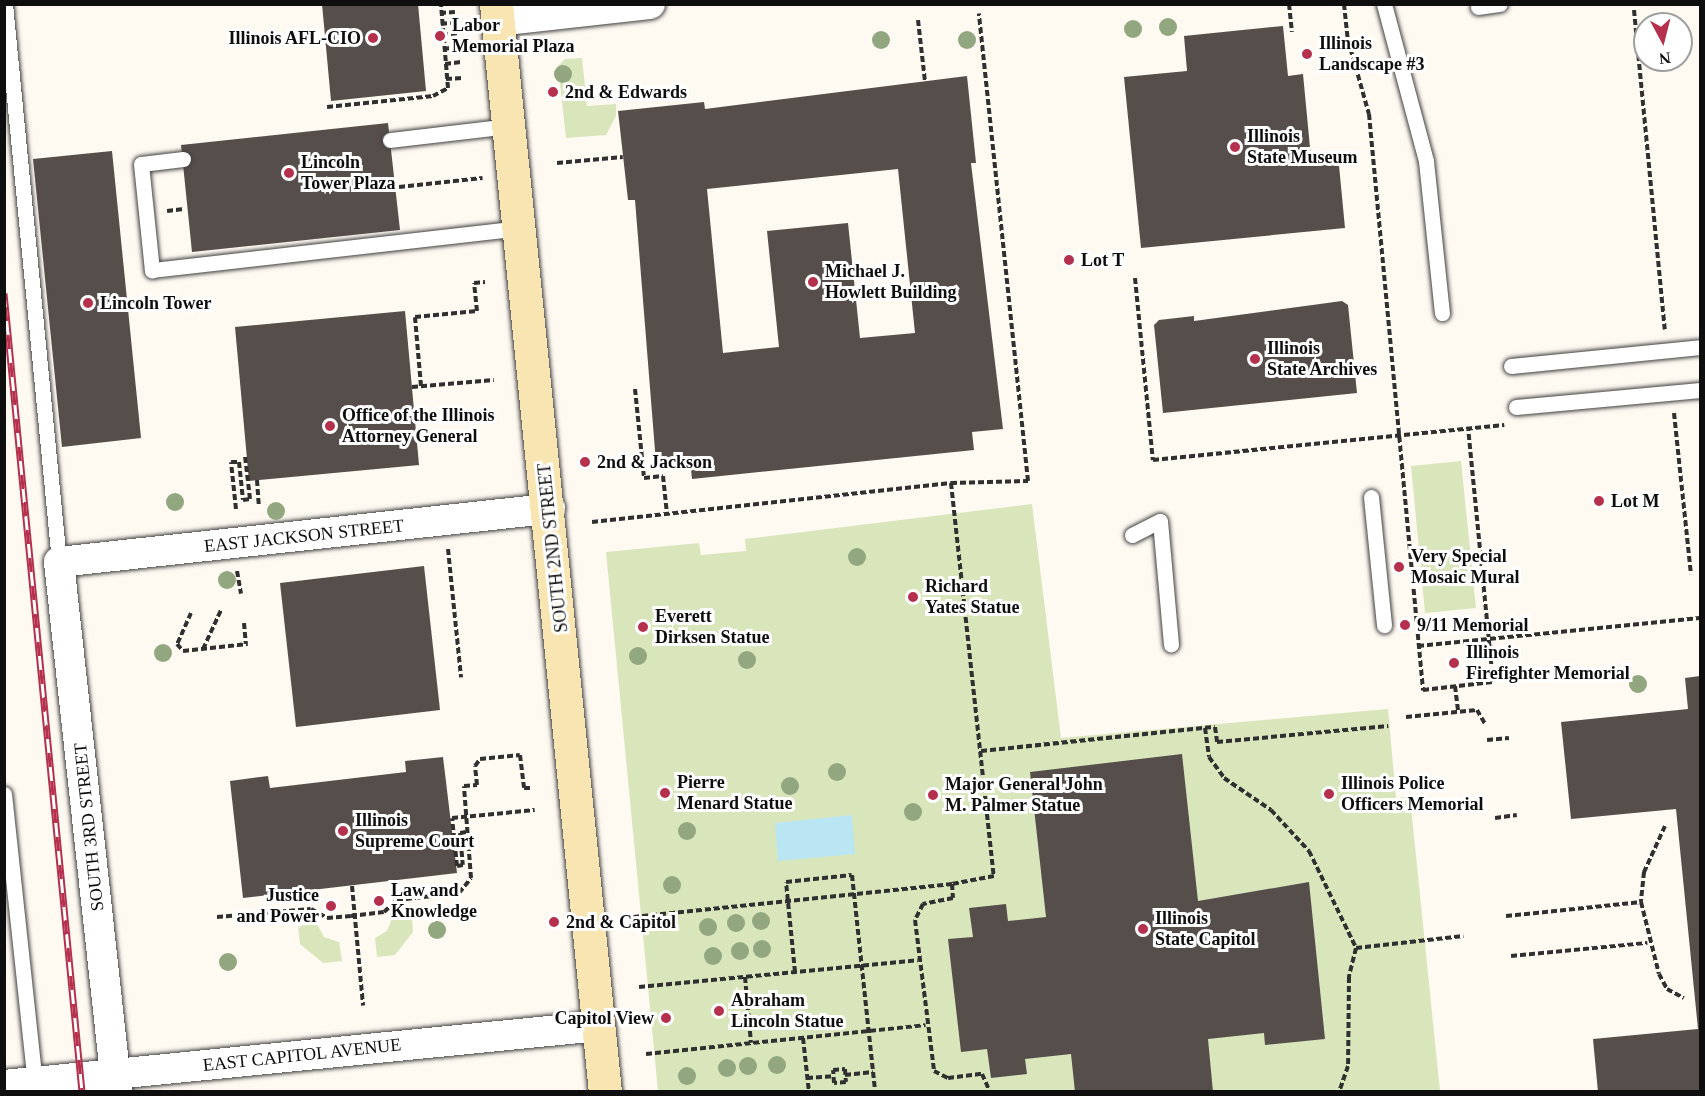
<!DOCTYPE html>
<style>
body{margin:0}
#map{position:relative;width:1705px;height:1096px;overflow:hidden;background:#fef9f1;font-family:"Times New Roman",serif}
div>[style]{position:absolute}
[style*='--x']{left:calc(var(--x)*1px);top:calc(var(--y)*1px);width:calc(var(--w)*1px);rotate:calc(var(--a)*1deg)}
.green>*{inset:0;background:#d9e6bc}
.water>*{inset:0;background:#b9e6f2}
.building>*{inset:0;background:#564e4b}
.path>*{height:4px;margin-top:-2px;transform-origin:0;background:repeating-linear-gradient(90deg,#303030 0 6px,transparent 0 9px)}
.roads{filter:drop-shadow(0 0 2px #414141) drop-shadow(0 0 2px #414141)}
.service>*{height:15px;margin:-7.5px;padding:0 7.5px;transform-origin:7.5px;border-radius:7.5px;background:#fff}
.minor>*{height:30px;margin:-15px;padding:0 15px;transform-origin:15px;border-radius:15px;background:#fff}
.secondary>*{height:33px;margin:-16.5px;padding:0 16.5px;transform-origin:16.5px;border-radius:16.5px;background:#f9e5b1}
.rail>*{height:7px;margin-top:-3.5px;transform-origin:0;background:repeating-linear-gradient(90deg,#fff 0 14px,#b4304d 0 28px);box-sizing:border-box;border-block:2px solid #b4304d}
.trees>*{width:18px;height:18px;margin:-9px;border-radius:50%;background:#92a680}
.dots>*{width:16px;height:16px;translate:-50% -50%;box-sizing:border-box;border:3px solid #fff;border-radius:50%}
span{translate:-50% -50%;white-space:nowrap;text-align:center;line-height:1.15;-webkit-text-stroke:6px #fff;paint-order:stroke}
.poi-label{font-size:18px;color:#0e0e0e;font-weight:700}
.left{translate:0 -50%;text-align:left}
.right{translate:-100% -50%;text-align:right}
.street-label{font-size:18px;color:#0e0e0e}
.frame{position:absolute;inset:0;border:6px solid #0e0e0e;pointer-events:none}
.north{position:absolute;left:1633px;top:12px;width:60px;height:60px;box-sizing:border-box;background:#fff;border:2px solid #9f9f9f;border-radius:50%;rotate:173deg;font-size:16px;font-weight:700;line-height:24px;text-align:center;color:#0e0e0e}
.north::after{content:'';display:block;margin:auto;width:21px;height:27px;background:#b4304d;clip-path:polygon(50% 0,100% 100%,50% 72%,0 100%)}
</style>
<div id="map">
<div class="green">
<i style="clip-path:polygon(582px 58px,587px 106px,616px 104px,616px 116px,606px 135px,566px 138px,558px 66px,565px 59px)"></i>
<i style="clip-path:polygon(1461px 461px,1476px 608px,1425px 613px,1411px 466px)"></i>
<i style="clip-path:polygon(1032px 504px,1061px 738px,1388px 709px,1396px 798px,1410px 797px,1440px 1091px,658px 1091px,606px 552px,699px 543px,701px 555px,746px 551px,745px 539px)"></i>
<i style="clip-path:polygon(412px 914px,413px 932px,395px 955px,377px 957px,375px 938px,387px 931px,393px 916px)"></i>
<i style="clip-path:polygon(317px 924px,324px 937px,339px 942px,342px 961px,323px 963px,300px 944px,298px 926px)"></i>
</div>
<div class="water">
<i style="clip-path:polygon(852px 815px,855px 854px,778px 861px,775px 823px)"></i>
</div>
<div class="building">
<i style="clip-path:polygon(322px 4px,418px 4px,426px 91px,331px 101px)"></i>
<i style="clip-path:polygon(1283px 26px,1288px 76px,1303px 74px,1311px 158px,1338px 155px,1345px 228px,1141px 248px,1124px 77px,1187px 71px,1184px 36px)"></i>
<i style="clip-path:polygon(evenodd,967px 76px,976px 163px,971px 163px,1003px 429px,972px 432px,974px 450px,692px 479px,690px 460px,656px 463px,635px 200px,628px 200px,618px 111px,704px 102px,705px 109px,967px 76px,898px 169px,915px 333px,860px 338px,848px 223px,767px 231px,779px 347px,723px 353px,707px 189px,898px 169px)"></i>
<i style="clip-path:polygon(388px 123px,400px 230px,192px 252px,181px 145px)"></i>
<i style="clip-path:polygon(112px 151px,141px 438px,62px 447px,33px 159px)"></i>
<i style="clip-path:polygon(1342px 301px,1348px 305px,1357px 393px,1163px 413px,1154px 325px,1159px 320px,1194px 316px,1194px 321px)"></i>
<i style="clip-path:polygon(405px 311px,419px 465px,249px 481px,235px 327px)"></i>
<i style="clip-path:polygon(424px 566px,440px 710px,296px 727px,280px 583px)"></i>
<i style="clip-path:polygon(1700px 676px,1700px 1092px,1598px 1092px,1593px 1039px,1698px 1029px,1676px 809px,1571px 819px,1561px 722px,1688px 709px,1685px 678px)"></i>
<i style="clip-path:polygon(1182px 754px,1198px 901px,1309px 882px,1325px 1039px,1265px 1045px,1264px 1033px,1208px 1039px,1213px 1092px,1075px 1092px,1071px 1054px,1025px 1059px,1027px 1074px,991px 1078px,987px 1049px,961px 1052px,948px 939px,973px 937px,969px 908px,1006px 904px,1008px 921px,1046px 917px,1030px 772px)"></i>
<i style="clip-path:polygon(443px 757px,457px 873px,243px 898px,230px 781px,268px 776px,270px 788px,406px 772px,405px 761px)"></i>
</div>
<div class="path">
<i style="--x:1289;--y:4;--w:28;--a:84"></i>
<i style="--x:1344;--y:4;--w:36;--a:84"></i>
<i style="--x:1348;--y:40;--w:77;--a:74.2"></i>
<i style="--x:1369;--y:114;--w:579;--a:84.64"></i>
<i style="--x:1423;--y:690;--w:70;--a:-6.5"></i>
<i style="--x:1493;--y:682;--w:254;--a:-95.6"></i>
<i style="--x:1634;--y:10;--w:321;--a:84.5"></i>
<i style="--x:440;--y:13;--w:15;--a:-4"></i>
<i style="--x:918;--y:20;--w:61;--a:83.5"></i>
<i style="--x:441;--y:24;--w:16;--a:-7"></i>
<i style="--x:442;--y:35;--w:16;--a:-7"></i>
<i style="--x:443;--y:49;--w:16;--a:-7"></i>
<i style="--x:445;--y:64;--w:16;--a:-7"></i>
<i style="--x:446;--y:79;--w:17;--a:-3"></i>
<i style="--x:327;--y:107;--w:107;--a:-5.9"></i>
<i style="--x:433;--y:96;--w:17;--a:-28"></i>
<i style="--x:448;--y:88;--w:84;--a:-94.8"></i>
<i style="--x:557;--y:163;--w:66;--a:-5.2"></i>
<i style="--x:399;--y:187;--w:84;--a:-6.1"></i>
<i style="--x:167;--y:211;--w:17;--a:-7"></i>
<i style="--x:1135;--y:278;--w:183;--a:84.4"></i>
<i style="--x:1153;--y:460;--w:353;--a:-5.7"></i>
<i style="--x:421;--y:386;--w:69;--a:-95"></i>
<i style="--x:415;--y:317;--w:62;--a:-5.5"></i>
<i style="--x:477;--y:311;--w:28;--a:-96"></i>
<i style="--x:474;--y:283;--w:11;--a:-5"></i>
<i style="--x:412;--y:387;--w:82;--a:-4.9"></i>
<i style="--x:635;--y:389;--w:89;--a:84.2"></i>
<i style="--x:644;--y:478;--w:19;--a:-6"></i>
<i style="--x:663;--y:476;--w:39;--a:84"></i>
<i style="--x:1674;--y:413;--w:162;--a:84"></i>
<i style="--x:257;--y:480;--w:26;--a:86"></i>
<i style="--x:951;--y:483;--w:395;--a:83.8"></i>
<i style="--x:994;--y:876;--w:43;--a:169.2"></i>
<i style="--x:952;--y:884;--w:14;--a:86"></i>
<i style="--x:953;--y:898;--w:31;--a:169"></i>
<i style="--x:923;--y:904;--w:18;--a:117"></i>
<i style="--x:915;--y:920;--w:152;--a:82.8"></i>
<i style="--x:934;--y:1071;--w:16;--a:27"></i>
<i style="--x:948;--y:1078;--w:34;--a:-7"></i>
<i style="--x:982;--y:1074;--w:20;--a:66"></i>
<i style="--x:236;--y:509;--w:47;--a:-96.1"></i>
<i style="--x:231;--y:462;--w:8;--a:0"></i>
<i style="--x:239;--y:462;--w:38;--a:84"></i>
<i style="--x:243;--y:500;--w:7;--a:-8"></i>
<i style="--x:250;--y:499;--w:43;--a:-96.6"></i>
<i style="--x:592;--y:522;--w:361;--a:-6.2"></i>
<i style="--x:951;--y:483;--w:77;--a:-1.5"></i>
<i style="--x:1028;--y:481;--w:470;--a:-96"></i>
<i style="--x:448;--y:549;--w:129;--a:84.2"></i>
<i style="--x:237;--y:571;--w:23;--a:80"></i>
<i style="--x:191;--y:613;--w:34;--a:114"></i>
<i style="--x:177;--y:644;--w:9;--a:49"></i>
<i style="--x:183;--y:651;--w:65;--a:-6.1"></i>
<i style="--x:244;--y:623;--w:21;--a:85"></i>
<i style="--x:1418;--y:646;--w:283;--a:-5.7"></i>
<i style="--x:203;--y:649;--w:43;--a:-65.2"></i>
<i style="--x:1455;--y:686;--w:25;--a:83"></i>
<i style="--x:1406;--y:717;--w:71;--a:-5.6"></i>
<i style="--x:1477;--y:710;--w:16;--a:60"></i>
<i style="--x:1205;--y:728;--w:29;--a:82"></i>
<i style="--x:1209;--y:757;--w:26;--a:54"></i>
<i style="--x:1224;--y:778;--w:57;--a:34.2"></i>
<i style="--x:1271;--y:810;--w:56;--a:47.2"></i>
<i style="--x:1309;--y:851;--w:108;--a:64.1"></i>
<i style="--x:1356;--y:948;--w:30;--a:104"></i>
<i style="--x:1349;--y:977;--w:89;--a:90.6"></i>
<i style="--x:1348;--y:1066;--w:28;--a:109"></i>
<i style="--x:1487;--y:740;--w:22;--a:-5"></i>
<i style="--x:981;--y:751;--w:235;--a:-5.9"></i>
<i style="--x:1215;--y:727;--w:15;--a:82"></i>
<i style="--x:1217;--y:742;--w:172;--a:-5.3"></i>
<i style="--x:1495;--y:818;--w:22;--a:-8"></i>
<i style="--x:1665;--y:826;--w:51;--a:114.5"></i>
<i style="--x:1644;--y:872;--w:30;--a:96"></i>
<i style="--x:1641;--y:902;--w:74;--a:76"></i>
<i style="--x:1659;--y:974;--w:17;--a:62"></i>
<i style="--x:1667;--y:989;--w:19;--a:28"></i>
<i style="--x:466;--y:832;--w:6;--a:171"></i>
<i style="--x:460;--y:833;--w:32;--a:85"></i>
<i style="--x:463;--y:865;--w:6;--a:171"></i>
<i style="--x:457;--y:866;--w:48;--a:-95.9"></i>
<i style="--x:452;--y:818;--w:83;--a:-5.5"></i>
<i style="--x:352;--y:886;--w:120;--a:84.7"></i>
<i style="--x:1506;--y:916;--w:136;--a:-5.9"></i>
<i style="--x:217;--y:917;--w:94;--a:-4.9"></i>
<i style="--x:311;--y:909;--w:18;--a:29"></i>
<i style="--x:327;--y:918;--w:24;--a:-5"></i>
<i style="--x:351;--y:916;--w:33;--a:-7"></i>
<i style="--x:384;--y:912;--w:18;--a:-43"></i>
<i style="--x:397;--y:900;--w:62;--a:-6.4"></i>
<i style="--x:459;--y:893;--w:19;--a:-51"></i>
<i style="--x:471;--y:878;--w:92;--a:-94.4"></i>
<i style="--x:464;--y:786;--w:13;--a:-4"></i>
<i style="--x:477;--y:785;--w:19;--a:-96"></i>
<i style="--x:475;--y:766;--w:9;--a:-54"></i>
<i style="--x:480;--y:759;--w:40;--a:-5.7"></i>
<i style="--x:520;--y:755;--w:33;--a:83"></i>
<i style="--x:524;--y:788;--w:8;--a:0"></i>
<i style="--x:633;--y:917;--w:321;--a:-5.9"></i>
<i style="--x:1356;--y:948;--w:108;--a:-6.4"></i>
<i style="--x:1511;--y:956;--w:137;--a:-5.5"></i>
<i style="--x:795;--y:972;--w:90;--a:-95.7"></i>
<i style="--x:786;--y:882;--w:66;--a:-6.1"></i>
<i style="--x:852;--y:875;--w:218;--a:83.9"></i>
<i style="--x:745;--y:977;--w:66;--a:84.8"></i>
<i style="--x:639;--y:987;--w:280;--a:-5.5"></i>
<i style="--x:803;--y:1038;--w:54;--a:83.7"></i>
<i style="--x:646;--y:1054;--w:281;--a:-5.9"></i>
<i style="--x:845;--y:1069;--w:13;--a:86"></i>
<i style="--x:846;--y:1082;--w:12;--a:175"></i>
<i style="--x:834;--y:1083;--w:13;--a:-94"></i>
<i style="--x:833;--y:1070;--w:12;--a:-5"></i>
<i style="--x:845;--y:1075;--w:28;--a:-6"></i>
<i style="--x:807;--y:1078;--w:26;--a:-4"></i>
</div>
<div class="roads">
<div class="service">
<i style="--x:5;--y:4;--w:561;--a:84.47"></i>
<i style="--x:1384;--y:4;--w:163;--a:75"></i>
<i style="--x:1426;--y:161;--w:153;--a:84"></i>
<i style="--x:1478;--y:7;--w:22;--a:-8"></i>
<i style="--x:390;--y:140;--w:121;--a:-6.7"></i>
<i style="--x:183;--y:159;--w:42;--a:173.2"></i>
<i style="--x:141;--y:164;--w:107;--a:84.1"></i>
<i style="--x:152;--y:270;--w:370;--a:-6.5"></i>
<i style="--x:1511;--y:366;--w:190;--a:-5.7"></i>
<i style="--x:1516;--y:407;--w:185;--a:-5.3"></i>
<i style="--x:1371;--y:497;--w:129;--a:84.2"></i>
<i style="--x:1132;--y:535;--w:31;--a:-27"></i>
<i style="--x:1160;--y:521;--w:124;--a:84.9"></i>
<i style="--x:4;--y:794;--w:290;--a:83.9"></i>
</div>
<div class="minor">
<i style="--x:498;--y:21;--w:153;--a:-6.4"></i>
<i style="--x:4;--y:1085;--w:598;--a:-5.66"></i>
<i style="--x:117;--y:1092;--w:533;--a:-96.25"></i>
<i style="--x:59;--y:562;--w:494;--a:-6.2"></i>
</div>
<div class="secondary">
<i style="--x:496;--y:4;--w:1093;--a:84.28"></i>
</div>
</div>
<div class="rail">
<i style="--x:4;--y:293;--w:803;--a:84.42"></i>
</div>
<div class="trees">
<i style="left:1168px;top:27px"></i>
<i style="left:1133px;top:29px"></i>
<i style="left:881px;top:40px"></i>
<i style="left:967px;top:40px"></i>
<i style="left:563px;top:74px"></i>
<i style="left:175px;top:502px"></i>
<i style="left:276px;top:511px"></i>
<i style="left:857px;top:557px"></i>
<i style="left:227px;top:580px"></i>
<i style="left:163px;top:653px"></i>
<i style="left:638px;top:656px"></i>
<i style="left:747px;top:660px"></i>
<i style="left:1638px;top:684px"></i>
<i style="left:837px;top:772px"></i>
<i style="left:790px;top:786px"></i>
<i style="left:913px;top:812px"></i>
<i style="left:687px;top:831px"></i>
<i style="left:672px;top:885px"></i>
<i style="left:761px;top:921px"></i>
<i style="left:736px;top:923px"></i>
<i style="left:708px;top:927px"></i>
<i style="left:437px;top:930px"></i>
<i style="left:762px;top:949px"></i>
<i style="left:740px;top:951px"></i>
<i style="left:713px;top:956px"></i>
<i style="left:228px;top:962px"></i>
<i style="left:777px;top:1065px"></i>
<i style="left:748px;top:1066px"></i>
<i style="left:727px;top:1068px"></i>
<i style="left:687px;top:1076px"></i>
</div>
<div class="dots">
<i style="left:440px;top:36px;background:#b4304d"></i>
<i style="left:373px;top:38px;background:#b4304d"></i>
<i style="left:1307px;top:54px;background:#b4304d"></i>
<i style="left:553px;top:92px;background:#b4304d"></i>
<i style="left:1235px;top:147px;background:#b4304d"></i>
<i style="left:289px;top:173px;background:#b4304d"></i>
<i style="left:1069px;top:260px;background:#b4304d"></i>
<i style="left:813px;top:282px;background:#b4304d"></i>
<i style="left:88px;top:303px;background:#b4304d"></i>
<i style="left:1255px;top:359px;background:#b4304d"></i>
<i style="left:330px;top:426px;background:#b4304d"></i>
<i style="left:585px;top:462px;background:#b4304d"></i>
<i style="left:1599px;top:501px;background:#b4304d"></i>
<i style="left:1399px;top:567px;background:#b4304d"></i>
<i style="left:913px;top:597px;background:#b4304d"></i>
<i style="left:1405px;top:625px;background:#b4304d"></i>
<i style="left:643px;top:627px;background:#b4304d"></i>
<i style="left:1454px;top:663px;background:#b4304d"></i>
<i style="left:665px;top:793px;background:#b4304d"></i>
<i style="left:1329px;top:794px;background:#b4304d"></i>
<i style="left:933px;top:795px;background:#b4304d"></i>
<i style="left:343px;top:831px;background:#b4304d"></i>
<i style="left:379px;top:901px;background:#b4304d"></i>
<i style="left:331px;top:906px;background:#b4304d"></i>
<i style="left:554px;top:922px;background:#b4304d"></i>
<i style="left:1143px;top:929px;background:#b4304d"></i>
<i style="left:719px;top:1011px;background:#b4304d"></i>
<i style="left:666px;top:1018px;background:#b4304d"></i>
</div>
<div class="poi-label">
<span class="left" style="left:452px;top:36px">Labor<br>Memorial Plaza</span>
<span class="right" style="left:361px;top:38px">Illinois AFL-CIO</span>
<span class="left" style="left:1319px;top:54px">Illinois<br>Landscape #3</span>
<span class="left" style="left:565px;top:92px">2nd &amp; Edwards</span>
<span class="left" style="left:1247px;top:147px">Illinois<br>State Museum</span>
<span class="left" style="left:301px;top:173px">Lincoln<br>Tower Plaza</span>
<span class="left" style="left:1081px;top:260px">Lot T</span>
<span class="left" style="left:825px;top:282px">Michael J.<br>Howlett Building</span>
<span class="left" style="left:100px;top:303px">Lincoln Tower</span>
<span class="left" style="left:1267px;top:359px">Illinois<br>State Archives</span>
<span class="left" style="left:342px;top:426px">Office of the Illinois<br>Attorney General</span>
<span class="left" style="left:597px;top:462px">2nd &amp; Jackson</span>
<span class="left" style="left:1611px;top:501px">Lot M</span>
<span class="left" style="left:1411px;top:567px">Very Special<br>Mosaic Mural</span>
<span class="left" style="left:925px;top:597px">Richard<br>Yates Statue</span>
<span class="left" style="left:655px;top:627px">Everett<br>Dirksen Statue</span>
<span class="left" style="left:1417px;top:625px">9/11 Memorial</span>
<span class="left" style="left:1466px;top:663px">Illinois<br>Firefighter Memorial</span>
<span class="left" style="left:677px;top:793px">Pierre<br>Menard Statue</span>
<span class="left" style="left:1341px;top:794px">Illinois Police<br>Officers Memorial</span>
<span class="left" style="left:945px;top:795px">Major General John<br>M. Palmer Statue</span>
<span class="left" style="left:355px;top:831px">Illinois<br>Supreme Court</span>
<span class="left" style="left:391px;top:901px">Law and<br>Knowledge</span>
<span class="right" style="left:319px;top:906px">Justice<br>and Power</span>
<span class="left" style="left:1155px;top:929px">Illinois<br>State Capitol</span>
<span class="left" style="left:566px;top:922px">2nd &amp; Capitol</span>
<span class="left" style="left:731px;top:1011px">Abraham<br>Lincoln Statue</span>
<span class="right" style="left:654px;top:1018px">Capitol View</span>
</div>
<div class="street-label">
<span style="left:304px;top:536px;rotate:-6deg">EAST JACKSON STREET</span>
<span style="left:553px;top:548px;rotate:-96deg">SOUTH 2ND STREET</span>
<span style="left:89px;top:827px;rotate:-96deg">SOUTH 3RD STREET</span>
<span style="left:302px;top:1055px;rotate:-6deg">EAST CAPITOL AVENUE</span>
</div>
<div class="frame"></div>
<div class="north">N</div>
</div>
